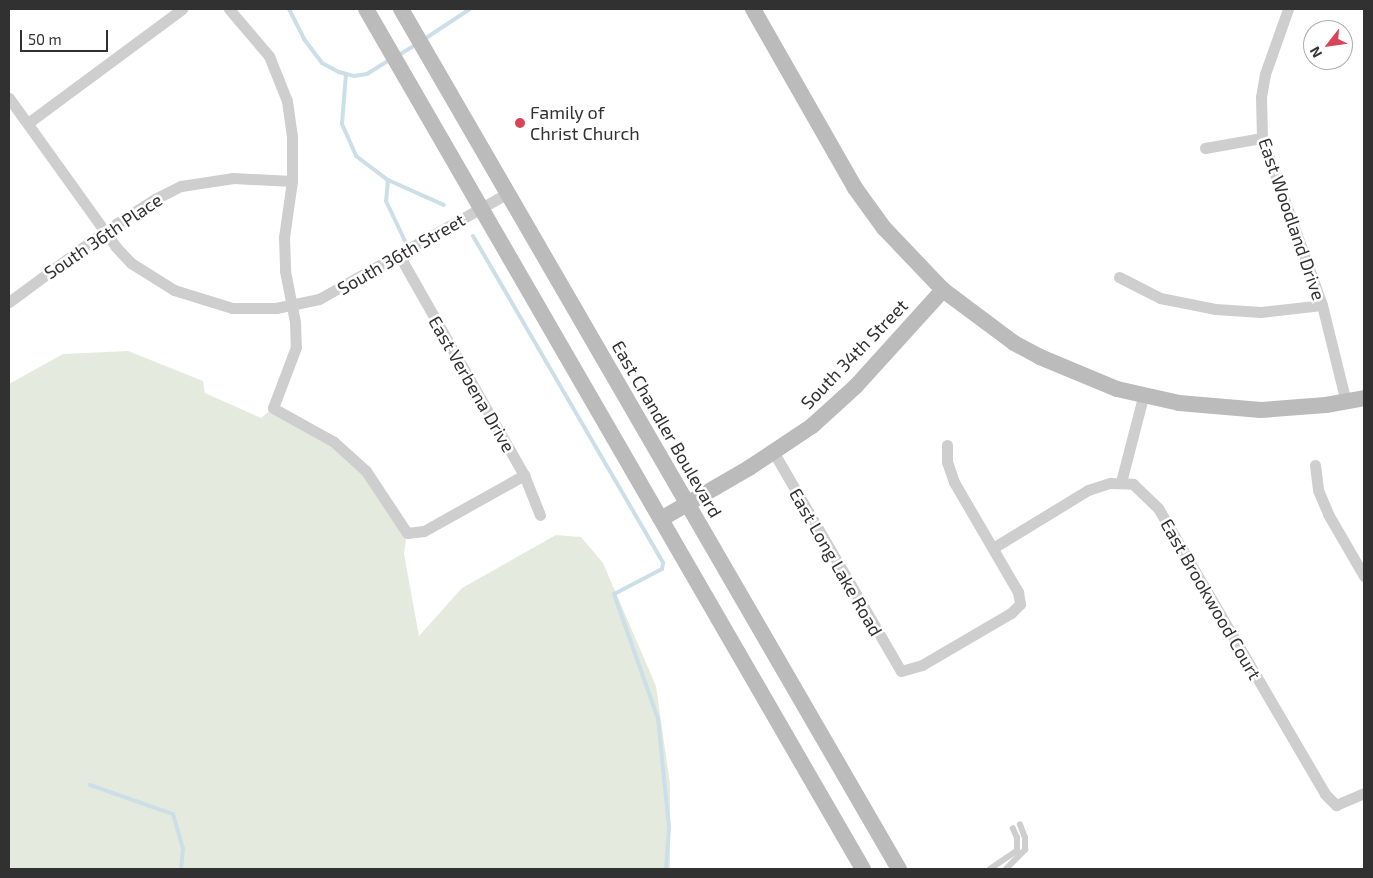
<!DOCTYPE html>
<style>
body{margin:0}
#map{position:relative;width:1373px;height:878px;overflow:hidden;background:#fff;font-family:"Exo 2",sans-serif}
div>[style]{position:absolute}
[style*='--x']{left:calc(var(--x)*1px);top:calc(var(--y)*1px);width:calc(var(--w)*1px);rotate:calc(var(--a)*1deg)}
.green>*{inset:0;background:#e5eade}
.stream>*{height:4px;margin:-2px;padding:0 2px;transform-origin:2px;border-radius:2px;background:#ccdfe8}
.lane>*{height:5.5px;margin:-2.75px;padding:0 2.75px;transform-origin:2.75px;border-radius:2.75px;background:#cecece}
.street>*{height:11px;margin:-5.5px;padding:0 5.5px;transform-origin:5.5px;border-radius:5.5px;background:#cecece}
.secondary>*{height:16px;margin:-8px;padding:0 8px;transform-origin:8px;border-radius:8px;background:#bbb}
.dots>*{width:14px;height:14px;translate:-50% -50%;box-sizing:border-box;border:2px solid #fff;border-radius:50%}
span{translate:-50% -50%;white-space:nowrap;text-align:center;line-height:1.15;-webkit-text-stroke:5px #fff;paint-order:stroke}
.poi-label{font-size:18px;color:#313131}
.left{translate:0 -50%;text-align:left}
.street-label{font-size:18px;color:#313131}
.frame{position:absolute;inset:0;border:10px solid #313131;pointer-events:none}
.north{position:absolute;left:1303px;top:20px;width:50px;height:50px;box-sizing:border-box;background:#fff;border:1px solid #adadad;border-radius:50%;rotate:240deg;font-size:14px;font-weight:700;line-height:20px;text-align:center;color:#313131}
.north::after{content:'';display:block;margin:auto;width:18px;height:22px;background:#d74556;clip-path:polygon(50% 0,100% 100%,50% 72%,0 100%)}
.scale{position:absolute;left:20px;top:30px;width:88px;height:22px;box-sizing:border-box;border:2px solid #313131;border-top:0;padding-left:6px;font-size:15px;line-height:18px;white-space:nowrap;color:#313131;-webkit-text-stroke:4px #fff;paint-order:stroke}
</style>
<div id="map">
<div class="green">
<i style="clip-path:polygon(128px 351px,203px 381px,205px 393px,261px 418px,273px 408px,298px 421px,366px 471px,407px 533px,404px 554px,419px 636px,462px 588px,556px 535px,581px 537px,603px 563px,656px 686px,670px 784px,670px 869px,9px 869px,9px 384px,63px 354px)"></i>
</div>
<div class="stream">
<i style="--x:289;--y:9;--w:34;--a:63"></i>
<i style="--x:304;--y:39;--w:30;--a:53"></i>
<i style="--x:322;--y:63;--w:19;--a:28"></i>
<i style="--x:339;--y:72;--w:16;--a:15"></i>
<i style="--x:354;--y:76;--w:13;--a:-9"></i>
<i style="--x:367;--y:74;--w:28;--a:-32"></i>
<i style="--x:423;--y:40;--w:56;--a:-33.4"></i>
<i style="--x:397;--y:56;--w:23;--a:-31"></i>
<i style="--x:346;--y:74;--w:50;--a:94.6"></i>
<i style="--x:342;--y:124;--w:35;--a:66"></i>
<i style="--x:356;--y:156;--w:40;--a:37"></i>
<i style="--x:388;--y:180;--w:61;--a:24.1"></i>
<i style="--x:388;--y:180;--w:21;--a:95"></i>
<i style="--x:386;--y:201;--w:44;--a:64.6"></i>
<i style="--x:473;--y:236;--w:378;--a:59.8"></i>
<i style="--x:663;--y:563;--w:6;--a:99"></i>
<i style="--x:662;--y:569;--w:54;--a:152.5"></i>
<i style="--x:614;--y:594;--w:133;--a:70.6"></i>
<i style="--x:658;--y:719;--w:110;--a:84.2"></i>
<i style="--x:669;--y:828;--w:41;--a:94.2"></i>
<i style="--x:90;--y:785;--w:88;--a:19.3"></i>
<i style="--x:173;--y:814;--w:35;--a:74"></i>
<i style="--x:183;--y:848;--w:21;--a:95"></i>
</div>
<div class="lane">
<i style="--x:990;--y:869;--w:32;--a:-34"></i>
<i style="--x:1017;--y:851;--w:13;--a:-90"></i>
<i style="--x:1017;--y:838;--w:10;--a:-114"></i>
<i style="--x:1006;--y:869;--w:27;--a:-45"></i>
<i style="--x:1025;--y:850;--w:12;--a:-90"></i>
<i style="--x:1025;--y:838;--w:14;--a:-111"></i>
</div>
<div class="street">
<i style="--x:229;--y:9;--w:62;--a:49.6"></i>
<i style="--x:269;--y:56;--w:48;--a:68.2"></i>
<i style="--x:287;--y:101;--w:36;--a:82"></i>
<i style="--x:292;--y:137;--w:44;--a:90"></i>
<i style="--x:292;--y:181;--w:57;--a:98.1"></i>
<i style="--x:284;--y:237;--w:34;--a:88"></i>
<i style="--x:285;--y:271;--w:52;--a:78.9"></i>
<i style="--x:295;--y:322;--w:25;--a:88"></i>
<i style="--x:296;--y:347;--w:65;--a:110.7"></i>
<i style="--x:273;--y:408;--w:70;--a:29.1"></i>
<i style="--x:334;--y:442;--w:43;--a:42.2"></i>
<i style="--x:366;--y:471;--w:74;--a:56.5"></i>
<i style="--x:407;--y:533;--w:17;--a:-7"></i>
<i style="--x:424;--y:531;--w:115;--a:-29.2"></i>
<i style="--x:1288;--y:9;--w:69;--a:109.5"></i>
<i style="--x:1265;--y:74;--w:23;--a:100"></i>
<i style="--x:1261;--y:97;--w:41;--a:88.6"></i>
<i style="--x:1262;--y:138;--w:177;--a:70.2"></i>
<i style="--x:1322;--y:305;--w:100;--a:76.1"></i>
<i style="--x:9;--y:98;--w:183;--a:54.3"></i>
<i style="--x:116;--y:247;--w:22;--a:47"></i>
<i style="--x:131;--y:263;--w:51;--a:32.1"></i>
<i style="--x:174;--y:290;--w:61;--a:17.2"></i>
<i style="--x:232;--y:308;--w:44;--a:0"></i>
<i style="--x:276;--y:308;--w:44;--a:-11.8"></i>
<i style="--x:319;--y:299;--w:217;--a:-29.3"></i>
<i style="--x:28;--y:123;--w:192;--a:-36.5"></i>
<i style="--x:1205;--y:148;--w:58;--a:-10"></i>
<i style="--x:399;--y:255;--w:253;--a:60.4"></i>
<i style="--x:524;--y:475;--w:43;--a:68.2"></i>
<i style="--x:1119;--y:277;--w:46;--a:27.1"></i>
<i style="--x:1160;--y:298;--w:56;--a:11.3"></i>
<i style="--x:1215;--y:309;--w:46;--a:3.7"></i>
<i style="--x:1261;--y:312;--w:61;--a:-6.5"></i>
<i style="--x:9;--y:302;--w:119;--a:-36.5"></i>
<i style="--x:105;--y:231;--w:59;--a:-32.6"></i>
<i style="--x:155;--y:199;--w:29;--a:-27"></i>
<i style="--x:181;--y:186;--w:53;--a:-8.7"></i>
<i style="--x:233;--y:178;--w:59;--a:2.9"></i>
<i style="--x:774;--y:453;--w:252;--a:59.8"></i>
<i style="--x:901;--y:671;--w:22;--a:-16"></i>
<i style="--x:922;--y:665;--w:103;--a:-30.3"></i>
<i style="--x:1011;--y:613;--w:13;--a:-45"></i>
<i style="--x:1020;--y:604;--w:12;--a:-99"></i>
<i style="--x:1018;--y:592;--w:127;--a:-120.2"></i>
<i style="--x:954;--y:482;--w:21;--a:-109"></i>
<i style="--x:947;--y:462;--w:17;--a:-90"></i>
<i style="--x:1315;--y:465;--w:25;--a:83"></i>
<i style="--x:1318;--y:490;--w:26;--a:67"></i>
<i style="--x:1328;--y:514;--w:72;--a:59.9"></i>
<i style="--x:1121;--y:482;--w:88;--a:-75.5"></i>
<i style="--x:993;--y:548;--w:111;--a:-31.4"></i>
<i style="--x:1088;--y:490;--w:23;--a:-18"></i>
<i style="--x:1110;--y:483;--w:23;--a:2"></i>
<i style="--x:1133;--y:484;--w:35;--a:44"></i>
<i style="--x:1158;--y:508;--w:331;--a:59.7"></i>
<i style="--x:1325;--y:794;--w:16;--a:45"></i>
<i style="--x:1336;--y:805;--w:30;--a:-23"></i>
</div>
<div class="secondary">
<i style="--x:366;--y:9;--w:993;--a:59.98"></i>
<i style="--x:401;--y:9;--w:994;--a:59.93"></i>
<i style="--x:753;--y:9;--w:206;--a:60.3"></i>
<i style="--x:855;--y:188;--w:49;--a:54.1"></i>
<i style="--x:884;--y:228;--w:86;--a:46.4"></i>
<i style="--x:943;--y:290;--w:89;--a:36.7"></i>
<i style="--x:1014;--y:343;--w:30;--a:28"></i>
<i style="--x:1040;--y:357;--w:83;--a:22.6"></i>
<i style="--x:1117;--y:389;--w:64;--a:12.7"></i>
<i style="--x:1179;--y:403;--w:82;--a:4.9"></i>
<i style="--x:1261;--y:410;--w:65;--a:-4.4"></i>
<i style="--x:1326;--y:405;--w:39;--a:-10"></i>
<i style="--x:661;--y:519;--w:102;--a:-30.1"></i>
<i style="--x:749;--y:468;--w:76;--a:-33.7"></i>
<i style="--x:812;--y:426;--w:59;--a:-42.3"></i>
<i style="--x:856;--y:386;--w:130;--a:-47.8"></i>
</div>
<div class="dots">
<i style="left:520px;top:123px;background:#d74556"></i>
</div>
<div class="poi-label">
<span class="left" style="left:530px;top:123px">Family of<br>Christ Church</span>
</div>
<div class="street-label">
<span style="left:1292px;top:219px;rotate:71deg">East Woodland Drive</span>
<span style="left:103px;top:236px;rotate:-34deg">South 36th Place</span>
<span style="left:401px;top:254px;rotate:-30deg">South 36th Street</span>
<span style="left:854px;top:354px;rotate:-46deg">South 34th Street</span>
<span style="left:472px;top:384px;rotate:60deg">East Verbena Drive</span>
<span style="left:667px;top:429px;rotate:60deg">East Chandler Boulevard</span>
<span style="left:836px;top:562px;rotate:60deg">East Long Lake Road</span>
<span style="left:1211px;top:599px;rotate:60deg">East Brookwood Court</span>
</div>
<div class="frame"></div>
<div class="north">N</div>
<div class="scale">50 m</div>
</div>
